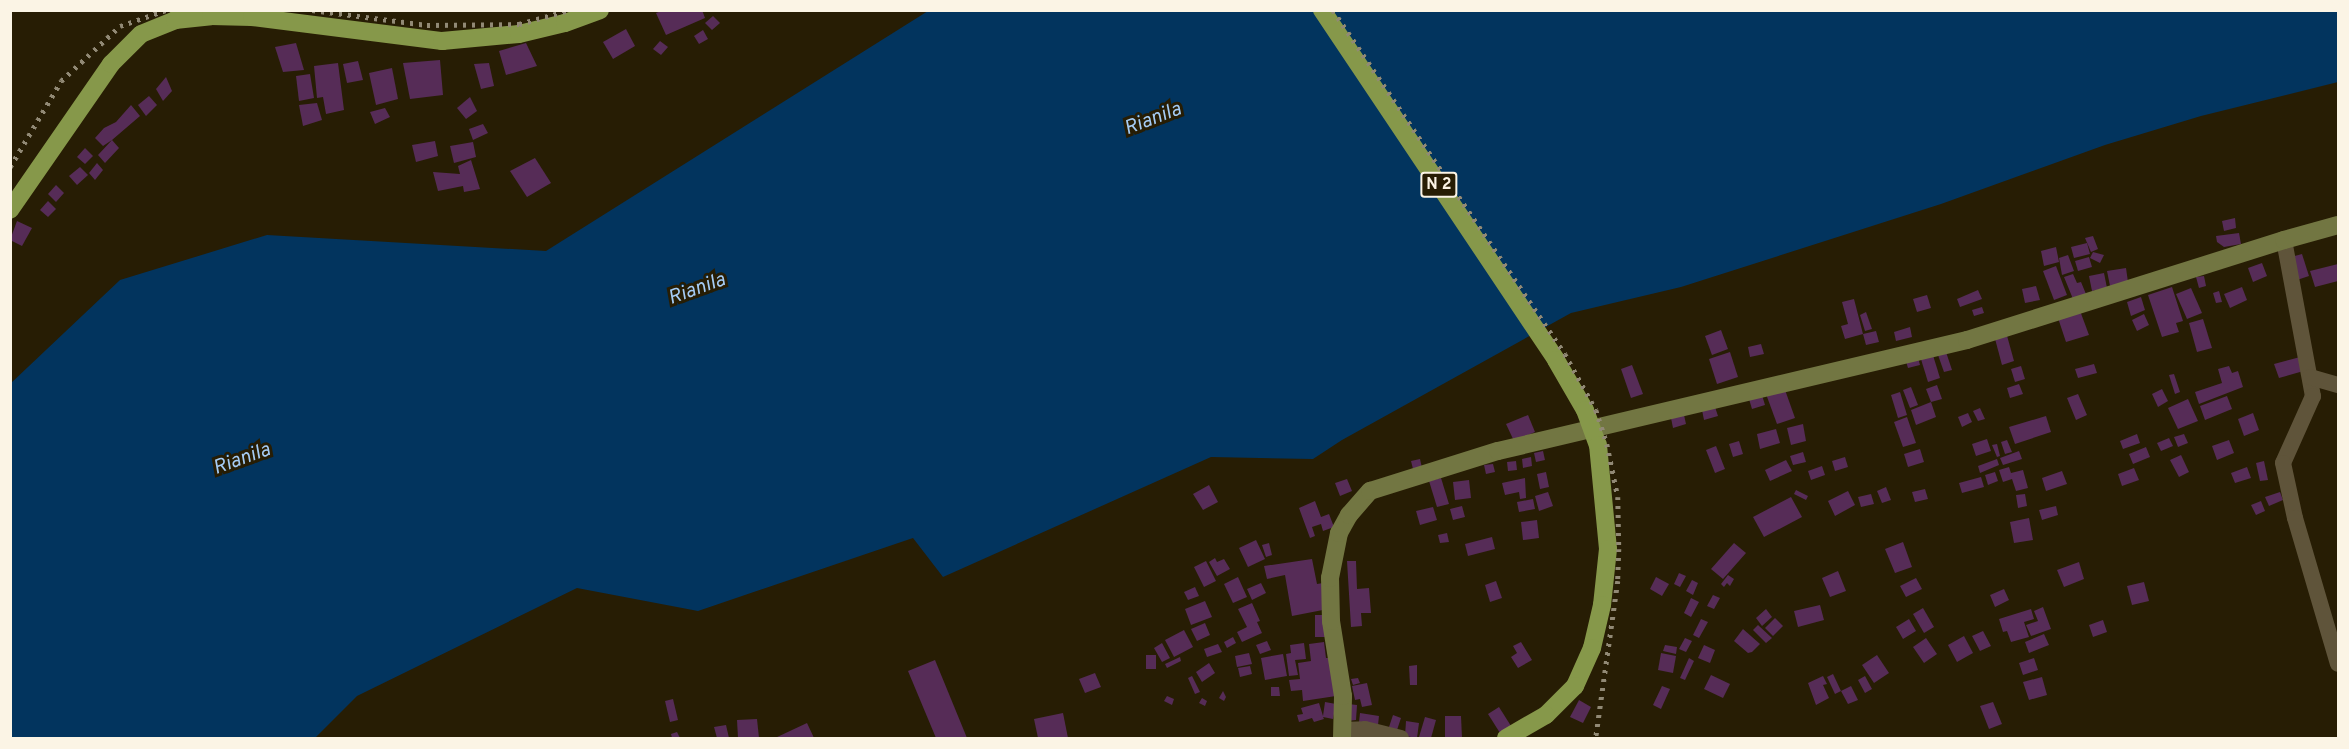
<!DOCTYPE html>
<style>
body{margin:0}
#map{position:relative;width:2349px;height:749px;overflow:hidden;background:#271d04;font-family:Overpass,sans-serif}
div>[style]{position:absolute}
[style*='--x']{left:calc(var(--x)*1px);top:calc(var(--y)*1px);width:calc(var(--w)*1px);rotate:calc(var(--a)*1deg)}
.water>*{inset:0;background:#02345e}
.building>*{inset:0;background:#562c57}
.street>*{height:16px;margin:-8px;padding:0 8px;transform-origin:8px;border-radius:8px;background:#5f543a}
.secondary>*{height:18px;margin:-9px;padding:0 9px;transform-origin:9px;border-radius:9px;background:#727642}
.primary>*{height:18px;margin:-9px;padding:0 9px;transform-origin:9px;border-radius:9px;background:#86984a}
.rail>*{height:4.5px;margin-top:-2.25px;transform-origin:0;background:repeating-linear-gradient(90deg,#918975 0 3px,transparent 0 9px)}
span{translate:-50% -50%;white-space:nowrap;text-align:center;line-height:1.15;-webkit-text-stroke:6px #271d04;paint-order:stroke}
.shield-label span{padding:2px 4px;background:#271d04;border:2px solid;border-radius:4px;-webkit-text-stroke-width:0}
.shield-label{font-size:16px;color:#fbf4e5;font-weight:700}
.water-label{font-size:20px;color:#a5ccf5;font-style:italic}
.frame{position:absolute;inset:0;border:12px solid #fbf4e5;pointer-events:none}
</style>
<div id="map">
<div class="water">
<i style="clip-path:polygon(928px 11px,2338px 11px,2338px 82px,2201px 116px,2105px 145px,1941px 204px,1681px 287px,1571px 313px,1342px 440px,1313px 459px,1211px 457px,943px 577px,913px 538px,698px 611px,577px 588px,357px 696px,315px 738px,11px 738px,10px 384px,120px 280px,267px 235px,546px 251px)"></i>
</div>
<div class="building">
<i style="clip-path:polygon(664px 10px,702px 10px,705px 18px,666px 35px,656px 13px)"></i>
<i style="clip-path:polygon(713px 16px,720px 23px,712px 30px,705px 23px)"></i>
<i style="clip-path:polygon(626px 29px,635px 46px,613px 59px,603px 42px)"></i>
<i style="clip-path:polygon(703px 30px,708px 39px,699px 44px,694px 36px)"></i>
<i style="clip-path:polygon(660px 41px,668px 47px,661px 55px,653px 49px)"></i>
<i style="clip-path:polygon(296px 43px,304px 70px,283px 72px,275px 47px)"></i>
<i style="clip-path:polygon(526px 43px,537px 66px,506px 75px,499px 51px)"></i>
<i style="clip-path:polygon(440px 60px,443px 95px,410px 99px,403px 63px)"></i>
<i style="clip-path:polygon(358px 61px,363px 80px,347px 83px,343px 64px)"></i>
<i style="clip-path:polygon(338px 63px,344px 110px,326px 114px,323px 97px,317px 98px,314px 66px)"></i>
<i style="clip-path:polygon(489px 63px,494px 86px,481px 89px,474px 64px)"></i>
<i style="clip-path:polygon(392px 68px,398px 99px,376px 105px,369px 73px)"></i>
<i style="clip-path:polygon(310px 74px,314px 98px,299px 101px,296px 76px)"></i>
<i style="clip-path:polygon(166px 77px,172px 91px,163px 101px,156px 89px)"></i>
<i style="clip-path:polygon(149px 96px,157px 105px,146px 116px,138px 105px)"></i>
<i style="clip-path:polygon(470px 97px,477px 111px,466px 119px,457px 108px)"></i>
<i style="clip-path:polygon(317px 103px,322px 120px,303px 126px,299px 105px)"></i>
<i style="clip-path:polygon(131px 105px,140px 116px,112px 140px,119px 148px,105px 163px,98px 155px,112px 140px,103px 146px,95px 138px,104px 128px,116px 122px)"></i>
<i style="clip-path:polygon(385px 108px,390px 117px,375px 124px,370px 112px)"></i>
<i style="clip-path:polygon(483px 124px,488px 133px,473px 140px,469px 129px)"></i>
<i style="clip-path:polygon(435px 141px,438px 156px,416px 162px,412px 145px)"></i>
<i style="clip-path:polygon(473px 142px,476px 157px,454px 163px,450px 146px)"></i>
<i style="clip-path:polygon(85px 148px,93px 156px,85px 164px,77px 157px)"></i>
<i style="clip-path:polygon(535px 158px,551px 183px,527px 197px,510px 171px)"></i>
<i style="clip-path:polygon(471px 160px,480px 189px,464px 192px,463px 186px,438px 191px,433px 172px,460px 174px,458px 166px)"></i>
<i style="clip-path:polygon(97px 163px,103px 170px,95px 180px,89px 173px)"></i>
<i style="clip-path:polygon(80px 167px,88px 175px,77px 185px,69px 176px)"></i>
<i style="clip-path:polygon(56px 185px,64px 193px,56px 202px,48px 194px)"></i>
<i style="clip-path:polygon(48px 201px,56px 209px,48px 217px,40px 210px)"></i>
<i style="clip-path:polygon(2235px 218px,2236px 228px,2224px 231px,2222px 221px)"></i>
<i style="clip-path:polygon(17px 221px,32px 228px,22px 246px,10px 240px)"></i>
<i style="clip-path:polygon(2239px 233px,2241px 244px,2224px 247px,2217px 242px,2216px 236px)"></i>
<i style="clip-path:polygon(2093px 236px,2098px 249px,2091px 252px,2085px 238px)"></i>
<i style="clip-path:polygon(2087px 243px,2090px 254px,2074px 258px,2071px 247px)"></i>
<i style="clip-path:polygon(2056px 247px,2059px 262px,2044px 266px,2041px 251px)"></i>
<i style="clip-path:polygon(2093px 252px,2104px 255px,2100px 263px,2090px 258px)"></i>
<i style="clip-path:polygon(2302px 254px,2309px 276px,2297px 280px,2291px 257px)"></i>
<i style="clip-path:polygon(2068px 255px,2074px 271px,2062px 275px,2059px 258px)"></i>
<i style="clip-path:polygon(2089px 257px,2092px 267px,2078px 271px,2075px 261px)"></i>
<i style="clip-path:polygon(2262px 263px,2267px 276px,2253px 282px,2248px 268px)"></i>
<i style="clip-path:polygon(2338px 264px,2338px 281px,2315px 287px,2310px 271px)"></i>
<i style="clip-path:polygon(2056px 266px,2067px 295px,2054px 300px,2043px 271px)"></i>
<i style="clip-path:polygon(2126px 268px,2128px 282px,2110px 286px,2107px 271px)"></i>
<i style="clip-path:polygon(2104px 273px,2107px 288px,2092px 291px,2089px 276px)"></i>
<i style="clip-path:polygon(2073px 274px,2077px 283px,2081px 282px,2086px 294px,2073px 299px,2064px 277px)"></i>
<i style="clip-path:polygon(2204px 276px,2206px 286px,2199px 288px,2196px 277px)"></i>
<i style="clip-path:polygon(2036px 286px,2040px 300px,2025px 303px,2022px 289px)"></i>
<i style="clip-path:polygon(2172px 287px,2183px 321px,2176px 323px,2179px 332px,2162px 337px,2148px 295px)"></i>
<i style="clip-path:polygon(2242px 287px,2247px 300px,2230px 308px,2224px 294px)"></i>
<i style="clip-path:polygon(2191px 288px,2202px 313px,2187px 319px,2176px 294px)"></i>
<i style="clip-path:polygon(1978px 290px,1982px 299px,1960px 307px,1957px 299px)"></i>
<i style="clip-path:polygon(2219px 291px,2222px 302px,2216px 303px,2213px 293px)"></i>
<i style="clip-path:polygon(1927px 295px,1931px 308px,1917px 312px,1913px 299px)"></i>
<i style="clip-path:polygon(2141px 297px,2145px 310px,2131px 316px,2127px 302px)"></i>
<i style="clip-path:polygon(1854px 299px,1863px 334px,1845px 339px,1841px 326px,1848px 324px,1842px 302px)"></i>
<i style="clip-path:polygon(1982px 307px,1984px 313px,1974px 316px,1972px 310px)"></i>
<i style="clip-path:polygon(2079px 308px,2089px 335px,2066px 342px,2057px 315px)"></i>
<i style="clip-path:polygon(1866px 312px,1872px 329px,1865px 331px,1860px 315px)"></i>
<i style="clip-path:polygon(2144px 314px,2149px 325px,2137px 331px,2132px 320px)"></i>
<i style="clip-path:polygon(2203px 319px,2212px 348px,2197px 352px,2189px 323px)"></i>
<i style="clip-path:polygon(1910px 327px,1912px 337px,1896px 341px,1894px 332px)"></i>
<i style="clip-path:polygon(1721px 330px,1728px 349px,1712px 355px,1705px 336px)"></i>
<i style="clip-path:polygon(1876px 331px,1879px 342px,1866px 345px,1863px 334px)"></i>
<i style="clip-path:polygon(2006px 332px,2014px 361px,2002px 365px,1994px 335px)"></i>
<i style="clip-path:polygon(1761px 344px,1764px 354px,1750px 357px,1748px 347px)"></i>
<i style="clip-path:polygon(1730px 352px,1738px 377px,1717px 384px,1709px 359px)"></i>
<i style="clip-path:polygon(1932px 352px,1940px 378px,1928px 382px,1920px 356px)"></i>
<i style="clip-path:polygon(1946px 352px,1952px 370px,1944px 372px,1938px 355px)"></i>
<i style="clip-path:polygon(1917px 354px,1920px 365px,1908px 368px,1905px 358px)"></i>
<i style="clip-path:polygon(2304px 356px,2307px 370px,2279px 378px,2274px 364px)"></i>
<i style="clip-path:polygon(2094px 364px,2097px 373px,2078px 378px,2075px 369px)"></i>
<i style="clip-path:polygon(1632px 365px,1643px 394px,1631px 398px,1621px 369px)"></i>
<i style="clip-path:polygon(2021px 366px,2025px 379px,2015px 382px,2011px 369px)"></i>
<i style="clip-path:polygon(2229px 366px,2232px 373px,2238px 371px,2243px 387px,2199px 404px,2195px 392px,2222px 383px,2218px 369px)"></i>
<i style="clip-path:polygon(2174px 374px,2180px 392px,2175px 394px,2169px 375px)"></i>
<i style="clip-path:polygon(2019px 384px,2023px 394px,2010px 398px,2007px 388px)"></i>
<i style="clip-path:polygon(1937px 385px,1942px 399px,1931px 402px,1926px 389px)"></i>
<i style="clip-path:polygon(1784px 387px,1795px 418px,1777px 424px,1766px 394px)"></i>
<i style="clip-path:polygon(1911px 387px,1918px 405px,1910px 408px,1903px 390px)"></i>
<i style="clip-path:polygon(2162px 389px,2168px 401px,2158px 407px,2152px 394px)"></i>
<i style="clip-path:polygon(1900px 392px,1907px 415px,1898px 418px,1891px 395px)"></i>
<i style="clip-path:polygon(2078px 394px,2087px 415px,2076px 420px,2067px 398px)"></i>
<i style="clip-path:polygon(1762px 395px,1765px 405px,1752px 409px,1749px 399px)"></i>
<i style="clip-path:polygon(2227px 396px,2232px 409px,2205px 420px,2200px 406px)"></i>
<i style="clip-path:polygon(2188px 399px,2198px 421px,2178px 429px,2168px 408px)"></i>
<i style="clip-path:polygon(1931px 402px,1936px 417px,1916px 425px,1911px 410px)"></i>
<i style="clip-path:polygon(1715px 407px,1718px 416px,1704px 420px,1702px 410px)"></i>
<i style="clip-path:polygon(1980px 408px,1985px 419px,1978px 421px,1973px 411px)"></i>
<i style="clip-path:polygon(1968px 413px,1972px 422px,1962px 427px,1958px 417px)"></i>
<i style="clip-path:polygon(2253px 413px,2259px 430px,2244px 436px,2238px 419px)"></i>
<i style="clip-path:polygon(1528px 415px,1535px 432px,1514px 441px,1506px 424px)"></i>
<i style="clip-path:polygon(1684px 415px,1686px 424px,1673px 428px,1671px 418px)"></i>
<i style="clip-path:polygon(2046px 416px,2051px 432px,2015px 444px,2009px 427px)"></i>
<i style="clip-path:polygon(1907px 417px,1916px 443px,1903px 447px,1894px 422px)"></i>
<i style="clip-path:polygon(1803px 424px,1806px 441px,1791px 445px,1787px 428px)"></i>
<i style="clip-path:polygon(1776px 429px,1780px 443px,1760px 449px,1757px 434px)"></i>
<i style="clip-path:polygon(2137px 434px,2140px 443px,2123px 449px,2120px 441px)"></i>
<i style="clip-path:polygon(2184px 434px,2188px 443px,2178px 447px,2174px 437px)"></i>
<i style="clip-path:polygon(2169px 438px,2173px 446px,2161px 451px,2157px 443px)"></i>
<i style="clip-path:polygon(1987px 439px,1991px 451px,1976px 456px,1972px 444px)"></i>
<i style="clip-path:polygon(2007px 440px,2012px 452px,2005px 454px,2001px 442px)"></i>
<i style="clip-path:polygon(2229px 440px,2234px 453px,2217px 460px,2212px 446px)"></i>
<i style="clip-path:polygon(1739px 441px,1743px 454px,1733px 457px,1729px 444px)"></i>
<i style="clip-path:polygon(1997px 444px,2000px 456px,1997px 457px,1992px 445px)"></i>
<i style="clip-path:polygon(1716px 446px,1725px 469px,1715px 473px,1706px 450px)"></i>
<i style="clip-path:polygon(2146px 447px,2150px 457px,2133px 464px,2129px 454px)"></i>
<i style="clip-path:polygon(1920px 449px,1924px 462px,1908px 467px,1904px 454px)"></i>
<i style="clip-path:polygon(1543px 451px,1545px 460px,1536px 462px,1534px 453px)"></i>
<i style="clip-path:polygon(2019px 451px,2022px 459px,2003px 465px,2000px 458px)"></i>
<i style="clip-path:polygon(1803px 452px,1806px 462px,1793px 465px,1790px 456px)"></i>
<i style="clip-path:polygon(2181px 455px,2189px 472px,2179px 477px,2170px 460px)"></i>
<i style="clip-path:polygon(1531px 457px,1532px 466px,1523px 468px,1522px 459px)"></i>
<i style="clip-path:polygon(1845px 457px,1848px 467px,1835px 471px,1832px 461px)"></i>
<i style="clip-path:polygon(1420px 459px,1422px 468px,1413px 469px,1411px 461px)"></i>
<i style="clip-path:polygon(1997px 459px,1999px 465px,1980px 473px,1978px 466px)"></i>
<i style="clip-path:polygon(1786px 460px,1792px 471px,1770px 481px,1765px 470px)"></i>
<i style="clip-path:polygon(1516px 461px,1517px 470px,1508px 471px,1507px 462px)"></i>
<i style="clip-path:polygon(2264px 461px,2268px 480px,2260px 481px,2256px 463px)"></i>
<i style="clip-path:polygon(1493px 464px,1495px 472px,1486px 474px,1484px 465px)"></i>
<i style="clip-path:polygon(1822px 466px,1825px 475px,1811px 480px,1808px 471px)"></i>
<i style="clip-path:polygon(2009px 467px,2011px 473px,2023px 470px,2028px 488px,2016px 491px,2012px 479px,2003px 482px,1999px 470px)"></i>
<i style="clip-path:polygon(2247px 467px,2251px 478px,2235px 483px,2231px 473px)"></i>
<i style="clip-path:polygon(2134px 468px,2139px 480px,2122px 486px,2118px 474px)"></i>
<i style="clip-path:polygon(2062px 471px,2067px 484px,2046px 491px,2042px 478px)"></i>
<i style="clip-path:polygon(1546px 472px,1549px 487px,1540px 489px,1537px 474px)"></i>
<i style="clip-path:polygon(1995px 472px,1998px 481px,1988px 485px,1985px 475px)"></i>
<i style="clip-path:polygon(1981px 477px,1984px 487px,1962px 493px,1959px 483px)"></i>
<i style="clip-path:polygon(1441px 478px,1449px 504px,1437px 507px,1429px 481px)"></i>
<i style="clip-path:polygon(1525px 478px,1526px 498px,1520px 499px,1519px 492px,1505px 495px,1502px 483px)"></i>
<i style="clip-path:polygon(1347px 479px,1352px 491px,1340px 496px,1335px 483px)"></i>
<i style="clip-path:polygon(1469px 480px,1471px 498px,1455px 500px,1453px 482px)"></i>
<i style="clip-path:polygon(1209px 485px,1218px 502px,1203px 510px,1193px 494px)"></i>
<i style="clip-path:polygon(1886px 487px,1891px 500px,1882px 503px,1877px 491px)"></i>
<i style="clip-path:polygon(1925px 489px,1928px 499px,1915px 502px,1912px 492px)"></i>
<i style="clip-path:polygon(1796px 490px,1808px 496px,1806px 500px,1794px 494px)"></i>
<i style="clip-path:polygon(1848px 491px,1855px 505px,1835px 516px,1828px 501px)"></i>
<i style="clip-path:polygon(1548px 492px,1553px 506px,1539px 511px,1535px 496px)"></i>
<i style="clip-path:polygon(2280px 492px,2283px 500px,2269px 506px,2265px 497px)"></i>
<i style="clip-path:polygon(1871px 494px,1874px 504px,1861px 507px,1858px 497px)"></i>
<i style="clip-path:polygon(2025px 494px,2027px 506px,2018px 508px,2016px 495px)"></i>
<i style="clip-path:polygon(1791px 497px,1802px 517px,1764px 537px,1753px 517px)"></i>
<i style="clip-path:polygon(1533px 499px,1535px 509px,1519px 512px,1517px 502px)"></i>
<i style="clip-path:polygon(1315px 501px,1321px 517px,1329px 514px,1334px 527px,1323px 531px,1321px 524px,1312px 527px,1315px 536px,1310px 538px,1299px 508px)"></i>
<i style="clip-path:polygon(2261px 501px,2265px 511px,2256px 515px,2251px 505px)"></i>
<i style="clip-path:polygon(1462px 506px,1465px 517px,1453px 520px,1450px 509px)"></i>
<i style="clip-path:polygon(2056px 506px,2058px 515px,2042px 520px,2039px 510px)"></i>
<i style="clip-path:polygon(1433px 507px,1437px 520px,1420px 525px,1416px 511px)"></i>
<i style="clip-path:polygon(2029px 518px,2033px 540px,2014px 543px,2010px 522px)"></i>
<i style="clip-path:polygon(1537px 520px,1539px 538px,1523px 540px,1521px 522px)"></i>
<i style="clip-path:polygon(1447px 533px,1449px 542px,1440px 543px,1438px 535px)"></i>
<i style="clip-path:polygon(1492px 537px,1495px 549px,1468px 556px,1465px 544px)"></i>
<i style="clip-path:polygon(1256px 540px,1265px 559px,1248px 567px,1239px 548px)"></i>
<i style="clip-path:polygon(1903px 542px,1912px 567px,1895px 573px,1885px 549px)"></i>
<i style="clip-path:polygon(1269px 543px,1272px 555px,1266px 557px,1262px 545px)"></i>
<i style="clip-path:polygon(1734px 543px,1746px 553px,1723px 579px,1711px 569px)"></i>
<i style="clip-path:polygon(1215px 558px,1217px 562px,1224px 559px,1230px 569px,1217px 576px,1209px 562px)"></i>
<i style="clip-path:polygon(1312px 559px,1317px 584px,1323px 583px,1328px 609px,1292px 616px,1285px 575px,1267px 579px,1264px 566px)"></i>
<i style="clip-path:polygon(1206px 561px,1216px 581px,1204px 587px,1194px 567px)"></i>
<i style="clip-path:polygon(1347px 561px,1356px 561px,1357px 589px,1369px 588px,1371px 613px,1361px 613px,1362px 626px,1351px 627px)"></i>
<i style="clip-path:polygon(2079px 562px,2084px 579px,2064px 587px,2057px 570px)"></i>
<i style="clip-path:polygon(1838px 571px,1846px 591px,1830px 597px,1822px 578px)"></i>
<i style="clip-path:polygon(1679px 573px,1686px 576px,1680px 587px,1674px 584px)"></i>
<i style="clip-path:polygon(1728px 575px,1734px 579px,1730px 586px,1727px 583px,1724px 587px,1721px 584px)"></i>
<i style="clip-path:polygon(1238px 577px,1247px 597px,1233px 603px,1224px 584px)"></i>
<i style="clip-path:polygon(1656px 577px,1669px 584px,1662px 596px,1650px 589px)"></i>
<i style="clip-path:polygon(1916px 578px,1922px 589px,1906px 597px,1900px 586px)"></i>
<i style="clip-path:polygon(1692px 580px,1698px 583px,1693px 595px,1686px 591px)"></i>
<i style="clip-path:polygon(1496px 581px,1502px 598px,1490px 602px,1485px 585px)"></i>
<i style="clip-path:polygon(2144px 582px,2149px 601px,2132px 605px,2127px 586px)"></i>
<i style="clip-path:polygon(1261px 583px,1266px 593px,1252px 600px,1247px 589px)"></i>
<i style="clip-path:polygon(1195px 587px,1199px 596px,1188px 600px,1184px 592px)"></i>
<i style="clip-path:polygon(2004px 589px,2009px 600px,1995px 607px,1990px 595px)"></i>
<i style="clip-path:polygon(1713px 595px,1720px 598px,1714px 609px,1707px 606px)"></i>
<i style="clip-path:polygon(1691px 598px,1699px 602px,1691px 617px,1684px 613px)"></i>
<i style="clip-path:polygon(1205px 601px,1212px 617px,1191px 625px,1185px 609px)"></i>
<i style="clip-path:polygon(1252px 603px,1260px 621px,1257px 622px,1262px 633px,1242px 642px,1237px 632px,1247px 627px,1238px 609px)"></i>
<i style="clip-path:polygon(1820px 605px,1824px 620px,1798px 627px,1794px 611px)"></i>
<i style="clip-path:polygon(2043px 607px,2051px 629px,2031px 636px,2026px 625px,2038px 621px,2034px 611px)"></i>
<i style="clip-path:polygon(1923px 608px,1934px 627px,1924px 633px,1913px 614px)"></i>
<i style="clip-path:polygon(1766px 609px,1772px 617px,1762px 626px,1756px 618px)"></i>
<i style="clip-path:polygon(2031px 609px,2034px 619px,2024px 622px,2029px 637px,2011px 642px,2007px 631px,2003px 632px,1999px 619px)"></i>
<i style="clip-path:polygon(1315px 615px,1325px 615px,1325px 637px,1315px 637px)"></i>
<i style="clip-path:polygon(1775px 618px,1783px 626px,1773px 636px,1765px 628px)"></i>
<i style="clip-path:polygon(1701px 619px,1708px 622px,1699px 638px,1693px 635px)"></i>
<i style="clip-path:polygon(1909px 619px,1916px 631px,1903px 639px,1896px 627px)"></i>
<i style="clip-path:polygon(2103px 620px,2107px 632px,2093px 637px,2089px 625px)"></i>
<i style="clip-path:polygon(1205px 623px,1210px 635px,1197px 641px,1191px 629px)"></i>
<i style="clip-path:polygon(1758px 625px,1772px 638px,1766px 643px,1753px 630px)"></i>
<i style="clip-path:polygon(1743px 629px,1760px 644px,1752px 652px,1748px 653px,1734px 641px)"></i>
<i style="clip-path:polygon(1184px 630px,1193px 647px,1174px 657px,1165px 640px)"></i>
<i style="clip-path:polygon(1983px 631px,1991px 646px,1980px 651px,1972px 636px)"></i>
<i style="clip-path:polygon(2044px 634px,2049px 645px,2029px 653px,2025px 642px)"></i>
<i style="clip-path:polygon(1964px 636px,1973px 653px,1957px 662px,1948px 645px)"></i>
<i style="clip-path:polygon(1233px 637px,1236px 643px,1227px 648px,1224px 642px)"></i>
<i style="clip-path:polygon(1685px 638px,1692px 641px,1686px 652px,1679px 649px)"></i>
<i style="clip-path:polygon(1926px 638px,1937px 654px,1924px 663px,1913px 647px)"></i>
<i style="clip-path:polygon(1267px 641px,1271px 650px,1260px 654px,1256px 645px)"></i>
<i style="clip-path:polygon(1324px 642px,1326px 658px,1330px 658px,1336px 696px,1303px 701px,1302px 690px,1291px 691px,1289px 680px,1300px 679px,1298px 663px,1311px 661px,1309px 644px)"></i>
<i style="clip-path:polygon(1521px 642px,1532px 660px,1518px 668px,1511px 657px,1517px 653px,1513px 646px)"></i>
<i style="clip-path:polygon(1162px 643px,1170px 658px,1162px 662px,1154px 648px)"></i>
<i style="clip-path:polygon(1304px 643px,1306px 659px,1295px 660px,1298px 675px,1289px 676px,1286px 654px,1291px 653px,1290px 645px)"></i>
<i style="clip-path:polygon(1218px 644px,1222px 652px,1207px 657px,1204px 649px)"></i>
<i style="clip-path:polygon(1665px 645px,1677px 647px,1676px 654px,1663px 651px)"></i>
<i style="clip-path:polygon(1704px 645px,1715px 650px,1710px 663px,1698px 658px)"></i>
<i style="clip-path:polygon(1249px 653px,1252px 664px,1237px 667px,1235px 656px)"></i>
<i style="clip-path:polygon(1661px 653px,1676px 656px,1673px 673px,1658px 670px)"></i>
<i style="clip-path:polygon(1283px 654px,1287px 676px,1265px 680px,1261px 658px)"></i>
<i style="clip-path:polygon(1146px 655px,1156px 655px,1156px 669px,1146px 669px)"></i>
<i style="clip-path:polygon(1877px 655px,1889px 673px,1874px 683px,1862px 665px)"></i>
<i style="clip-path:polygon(1180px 657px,1181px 661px,1167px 668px,1165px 664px)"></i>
<i style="clip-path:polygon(1689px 658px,1694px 661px,1685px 680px,1680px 678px)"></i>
<i style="clip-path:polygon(2034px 658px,2038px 670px,2023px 675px,2019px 663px)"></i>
<i style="clip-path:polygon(935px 660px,967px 738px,936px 738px,908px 671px)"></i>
<i style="clip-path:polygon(1209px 663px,1215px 673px,1202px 682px,1196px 672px)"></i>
<i style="clip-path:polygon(1417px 665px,1417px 685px,1410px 685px,1409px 666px)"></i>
<i style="clip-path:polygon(1250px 666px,1252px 674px,1240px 677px,1238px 668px)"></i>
<i style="clip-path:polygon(1095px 673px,1101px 687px,1085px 693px,1079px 679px)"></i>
<i style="clip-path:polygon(1833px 674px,1841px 691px,1835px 694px,1827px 677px)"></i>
<i style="clip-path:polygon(1711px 675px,1730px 684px,1723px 698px,1704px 689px)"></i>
<i style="clip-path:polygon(1192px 676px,1200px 692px,1195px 694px,1188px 678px)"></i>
<i style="clip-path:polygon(1823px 676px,1827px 684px,1823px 685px,1829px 698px,1816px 705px,1808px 683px)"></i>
<i style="clip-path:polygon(1865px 676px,1872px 689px,1865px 693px,1858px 680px)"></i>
<i style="clip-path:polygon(2042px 677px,2047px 695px,2029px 700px,2023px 682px)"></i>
<i style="clip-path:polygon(1358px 678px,1360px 683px,1353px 685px,1351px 679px)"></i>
<i style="clip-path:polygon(1367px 683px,1372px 705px,1362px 707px,1360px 699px,1355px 700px,1352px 686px)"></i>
<i style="clip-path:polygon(1662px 686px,1670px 689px,1661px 709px,1653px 705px)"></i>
<i style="clip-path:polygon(1851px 686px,1858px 700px,1848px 704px,1841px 691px)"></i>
<i style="clip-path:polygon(1271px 687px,1279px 687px,1280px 696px,1271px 696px)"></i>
<i style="clip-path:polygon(1223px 691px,1226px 697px,1224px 701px,1219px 698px)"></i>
<i style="clip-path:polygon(1167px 696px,1174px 699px,1172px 705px,1164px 701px)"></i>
<i style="clip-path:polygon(1202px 698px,1207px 701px,1205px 706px,1199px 703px)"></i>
<i style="clip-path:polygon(673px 699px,678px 720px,670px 722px,665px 701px)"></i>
<i style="clip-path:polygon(1579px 700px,1591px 707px,1583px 723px,1570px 717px)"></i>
<i style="clip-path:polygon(1325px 702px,1336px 704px,1333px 719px,1323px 717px,1324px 719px,1314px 722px,1312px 718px,1299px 722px,1297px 715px,1303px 714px,1301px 708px,1319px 703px,1323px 716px)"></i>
<i style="clip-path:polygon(1993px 702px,2002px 724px,1989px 729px,1980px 706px)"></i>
<i style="clip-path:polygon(1348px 704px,1357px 705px,1356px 720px,1347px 721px)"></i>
<i style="clip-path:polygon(1499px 707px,1511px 726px,1500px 733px,1488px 714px)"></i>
<i style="clip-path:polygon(1063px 713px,1068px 738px,1038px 738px,1034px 719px)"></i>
<i style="clip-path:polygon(1360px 713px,1379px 716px,1378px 725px,1359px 722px)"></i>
<i style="clip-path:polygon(1393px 715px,1401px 718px,1396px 733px,1388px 730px)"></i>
<i style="clip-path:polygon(1445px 716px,1461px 716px,1462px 738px,1445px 738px)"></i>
<i style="clip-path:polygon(1425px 717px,1436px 720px,1431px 738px,1419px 737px)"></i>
<i style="clip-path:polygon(757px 719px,759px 738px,738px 738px,737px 720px)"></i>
<i style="clip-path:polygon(1406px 721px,1419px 723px,1417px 738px,1405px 736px)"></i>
<i style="clip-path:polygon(807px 723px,814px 738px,775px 738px)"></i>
<i style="clip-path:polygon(726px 725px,729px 738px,717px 738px,714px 727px)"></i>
<i style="clip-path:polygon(677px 732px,680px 738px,672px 738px,671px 734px)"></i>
</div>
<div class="street">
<i style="--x:2284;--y:240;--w:159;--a:79.5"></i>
<i style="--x:2313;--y:396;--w:73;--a:114.1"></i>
<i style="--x:2283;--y:463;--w:56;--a:77.7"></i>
<i style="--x:2295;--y:518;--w:152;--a:73.6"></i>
<i style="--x:2310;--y:377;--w:29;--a:16"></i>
<i style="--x:1342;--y:730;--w:23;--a:-2"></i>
<i style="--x:1365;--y:729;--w:37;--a:14"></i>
</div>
<div class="secondary">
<i style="--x:1342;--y:738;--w:42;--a:-88.6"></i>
<i style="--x:1343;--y:696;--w:76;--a:-99.1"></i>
<i style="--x:1331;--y:621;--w:43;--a:-91.3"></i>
<i style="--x:1330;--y:578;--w:46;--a:-78.7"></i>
<i style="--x:1339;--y:533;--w:21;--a:-61"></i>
<i style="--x:1349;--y:515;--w:32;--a:-49"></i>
<i style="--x:1370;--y:491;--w:134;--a:-17.4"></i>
<i style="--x:1498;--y:451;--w:482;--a:-13.3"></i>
<i style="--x:1967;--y:340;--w:332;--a:-17.5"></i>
<i style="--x:2284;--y:240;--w:56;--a:-15.5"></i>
</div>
<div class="primary">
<i style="--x:1322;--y:10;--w:421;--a:56.2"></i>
<i style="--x:1556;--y:360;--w:58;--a:59.9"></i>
<i style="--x:1585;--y:410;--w:37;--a:70"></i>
<i style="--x:1598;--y:445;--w:104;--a:84.5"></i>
<i style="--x:1608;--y:549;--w:56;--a:96.1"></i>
<i style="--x:1602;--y:605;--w:44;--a:103.1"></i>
<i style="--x:1592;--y:648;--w:42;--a:114.1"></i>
<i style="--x:1575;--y:686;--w:41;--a:135"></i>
<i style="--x:1546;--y:715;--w:46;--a:150.1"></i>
<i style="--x:10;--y:210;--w:178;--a:-55.3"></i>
<i style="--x:111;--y:64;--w:42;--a:-45"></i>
<i style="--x:141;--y:34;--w:37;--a:-22"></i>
<i style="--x:175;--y:20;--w:36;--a:-6"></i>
<i style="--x:211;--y:16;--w:41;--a:1.4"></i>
<i style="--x:252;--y:17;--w:192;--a:7.2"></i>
<i style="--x:442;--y:41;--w:77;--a:-5.2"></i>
<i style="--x:519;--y:34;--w:47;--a:-13.4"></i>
<i style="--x:565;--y:23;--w:37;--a:-20"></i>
</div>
<div class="rail">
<i style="--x:312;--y:10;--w:116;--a:7.4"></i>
<i style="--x:427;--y:25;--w:92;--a:-0.6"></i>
<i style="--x:519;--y:24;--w:53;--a:-15.4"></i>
<i style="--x:1333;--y:10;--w:415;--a:56"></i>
<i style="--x:1565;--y:354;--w:64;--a:61"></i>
<i style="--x:1596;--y:410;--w:36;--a:72"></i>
<i style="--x:1607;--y:444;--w:54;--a:78.3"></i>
<i style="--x:1618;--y:497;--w:52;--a:88.9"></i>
<i style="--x:1619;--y:549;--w:32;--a:92"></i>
<i style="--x:1618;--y:581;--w:159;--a:98"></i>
<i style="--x:10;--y:167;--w:100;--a:-59.3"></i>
<i style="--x:61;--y:81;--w:81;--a:-43"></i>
<i style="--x:120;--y:26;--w:49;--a:-19.2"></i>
</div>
<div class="shield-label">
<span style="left:1439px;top:185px">N 2</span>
</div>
<div class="water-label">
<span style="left:1153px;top:120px;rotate:-21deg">Rianila</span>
<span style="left:697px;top:290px;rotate:-20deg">Rianila</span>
<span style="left:242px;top:460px;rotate:-20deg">Rianila</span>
</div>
<div class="frame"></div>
</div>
